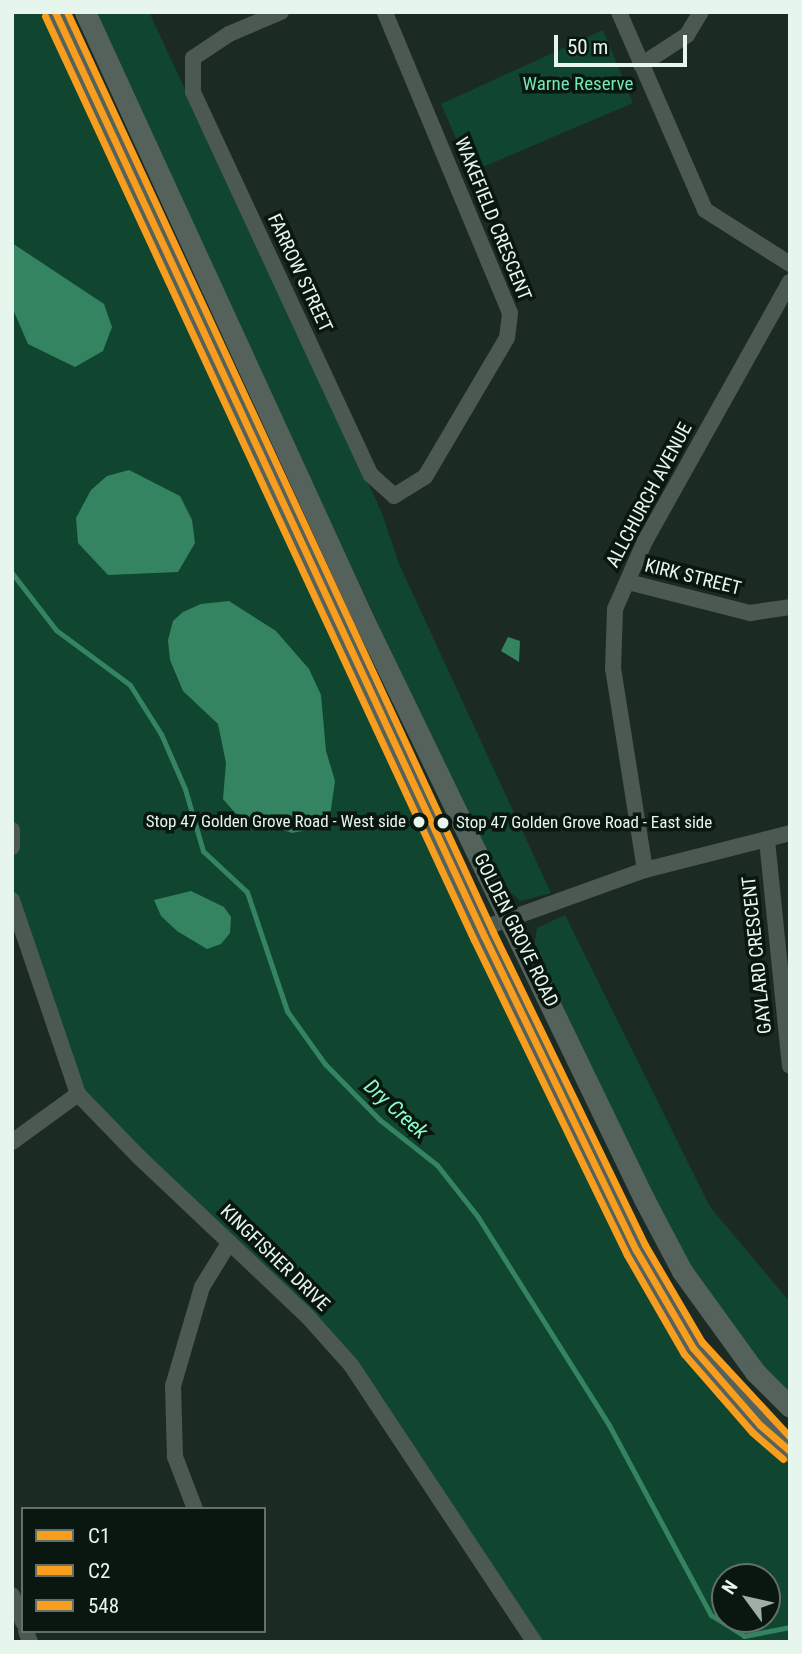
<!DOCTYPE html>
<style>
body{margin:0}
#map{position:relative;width:802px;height:1654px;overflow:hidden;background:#1b2b23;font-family:"Roboto Condensed",sans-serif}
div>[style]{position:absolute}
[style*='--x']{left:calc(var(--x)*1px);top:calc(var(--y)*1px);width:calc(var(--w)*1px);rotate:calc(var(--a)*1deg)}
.green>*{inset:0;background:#104630}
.water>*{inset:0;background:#348461}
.stream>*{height:5px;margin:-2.5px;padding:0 2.5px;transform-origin:2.5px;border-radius:2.5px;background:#348461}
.street>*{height:16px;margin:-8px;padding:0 8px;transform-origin:8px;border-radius:8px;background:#4c5953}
.secondary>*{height:21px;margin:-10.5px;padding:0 10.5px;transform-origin:10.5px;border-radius:10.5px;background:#54625b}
.bus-1>*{height:7px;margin:-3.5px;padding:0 3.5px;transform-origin:3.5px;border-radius:3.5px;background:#f99d1e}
.bus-2>*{height:7px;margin:-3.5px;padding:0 3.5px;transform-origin:3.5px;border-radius:3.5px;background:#f99d1e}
.bus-3>*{height:7px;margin:-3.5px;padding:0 3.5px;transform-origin:3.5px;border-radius:3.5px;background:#f99d1e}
.dots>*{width:19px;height:19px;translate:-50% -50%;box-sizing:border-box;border:4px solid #0a1610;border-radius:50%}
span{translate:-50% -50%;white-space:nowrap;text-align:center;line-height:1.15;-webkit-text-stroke:7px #0a1610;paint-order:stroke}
.bus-label{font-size:17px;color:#e6f6ed}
.right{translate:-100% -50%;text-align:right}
.left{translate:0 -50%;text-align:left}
.park-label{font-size:19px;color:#74e8b3}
.street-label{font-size:19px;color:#e6f6ed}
.water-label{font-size:21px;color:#8afec7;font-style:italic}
.frame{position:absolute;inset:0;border:14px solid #e6f6ed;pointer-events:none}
.legend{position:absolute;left:21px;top:1507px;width:245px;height:126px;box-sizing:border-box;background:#0a1610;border:2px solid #627068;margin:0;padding:9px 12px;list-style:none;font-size:21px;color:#e6f6ed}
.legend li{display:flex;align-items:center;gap:14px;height:35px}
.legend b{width:35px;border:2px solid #627068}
.north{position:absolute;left:711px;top:1563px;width:70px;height:70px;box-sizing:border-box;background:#0a1610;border:2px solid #627068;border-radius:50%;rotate:303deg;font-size:19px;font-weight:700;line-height:28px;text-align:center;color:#e6f6ed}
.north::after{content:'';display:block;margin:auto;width:24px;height:32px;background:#9fafa6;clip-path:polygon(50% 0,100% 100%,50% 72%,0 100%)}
.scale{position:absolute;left:554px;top:35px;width:133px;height:32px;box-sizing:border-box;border:4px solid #e6f6ed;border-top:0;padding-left:9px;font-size:21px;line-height:24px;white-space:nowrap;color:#e6f6ed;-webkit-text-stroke:5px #0a1610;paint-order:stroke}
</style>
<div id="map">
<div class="green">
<i style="clip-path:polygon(evenodd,12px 12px,54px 12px,191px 309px,693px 1348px,790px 1451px,790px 1642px,534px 1642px,351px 1365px,78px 1094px,12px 900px,12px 12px,725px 1577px,767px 1577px,767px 1619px,725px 1619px,725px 1577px)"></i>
<i style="clip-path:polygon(93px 12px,149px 12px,381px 511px,399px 564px,551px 893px,521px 901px,499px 883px)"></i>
<i style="clip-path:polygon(603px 30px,633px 103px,471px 172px,441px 104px)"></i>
<i style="clip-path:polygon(565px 915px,710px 1207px,790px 1302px,790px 1395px,762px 1368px,689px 1268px,533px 952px,537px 928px)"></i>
</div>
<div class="water">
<i style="clip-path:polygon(12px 243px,104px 304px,112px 327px,103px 351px,75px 367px,28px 344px,12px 307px)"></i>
<i style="clip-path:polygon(129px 470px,180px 496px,192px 520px,195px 543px,178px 572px,108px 575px,78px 543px,76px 518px,91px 490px,107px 476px)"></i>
<i style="clip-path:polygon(229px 601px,276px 631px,309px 669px,321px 695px,326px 751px,335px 781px,330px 816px,318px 828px,292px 833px,235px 813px,223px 799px,226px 763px,218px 724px,183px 691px,170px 660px,168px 640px,173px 621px,183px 612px,201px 604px)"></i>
<i style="clip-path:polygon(508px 637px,520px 641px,519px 662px,501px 651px)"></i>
<i style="clip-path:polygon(191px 891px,224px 907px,231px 917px,230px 933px,221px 944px,207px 949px,177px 931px,161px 916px,154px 900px)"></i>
</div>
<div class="stream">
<i style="--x:12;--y:573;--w:72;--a:52.3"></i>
<i style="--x:56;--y:630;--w:92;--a:36.6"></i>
<i style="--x:130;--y:685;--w:58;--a:57.7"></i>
<i style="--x:161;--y:734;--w:60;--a:66.4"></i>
<i style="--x:185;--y:789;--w:65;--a:73.8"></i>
<i style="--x:203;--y:851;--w:60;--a:43"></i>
<i style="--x:247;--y:892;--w:126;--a:71.4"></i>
<i style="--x:287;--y:1011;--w:65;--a:54.4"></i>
<i style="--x:325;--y:1064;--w:78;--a:45.5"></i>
<i style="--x:380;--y:1120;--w:73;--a:38.3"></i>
<i style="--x:437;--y:1165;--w:66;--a:51.7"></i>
<i style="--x:478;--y:1217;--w:246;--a:57.8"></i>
<i style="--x:609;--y:1425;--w:216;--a:61.8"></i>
<i style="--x:711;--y:1615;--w:39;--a:32"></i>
<i style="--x:744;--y:1636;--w:47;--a:-11.1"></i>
</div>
<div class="street">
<i style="--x:281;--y:12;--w:56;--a:157.1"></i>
<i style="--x:229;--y:34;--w:43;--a:146.3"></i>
<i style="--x:193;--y:58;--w:34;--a:90"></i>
<i style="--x:193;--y:92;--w:422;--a:65.1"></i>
<i style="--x:371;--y:475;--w:31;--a:42"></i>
<i style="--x:394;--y:496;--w:36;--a:-32"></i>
<i style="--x:425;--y:477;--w:161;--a:-59.5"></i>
<i style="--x:507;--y:338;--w:25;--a:-83"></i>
<i style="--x:510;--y:313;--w:326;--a:-112.6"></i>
<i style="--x:619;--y:12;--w:216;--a:66.5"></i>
<i style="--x:705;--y:210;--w:101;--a:32.4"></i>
<i style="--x:641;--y:65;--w:55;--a:-33.1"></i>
<i style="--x:687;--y:35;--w:27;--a:-59"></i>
<i style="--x:628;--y:582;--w:126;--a:14.3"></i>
<i style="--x:750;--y:613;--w:40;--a:-8.5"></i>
<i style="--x:12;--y:830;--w:17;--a:90"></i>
<i style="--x:767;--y:840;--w:227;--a:84.2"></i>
<i style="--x:645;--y:870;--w:204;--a:-99"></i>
<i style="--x:613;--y:669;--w:60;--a:-88.1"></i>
<i style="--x:615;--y:609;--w:74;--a:-66.2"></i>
<i style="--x:645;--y:541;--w:297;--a:-60.8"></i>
<i style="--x:12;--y:900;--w:205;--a:71.2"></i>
<i style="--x:78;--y:1094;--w:88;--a:45.9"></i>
<i style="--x:139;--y:1157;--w:233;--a:43.4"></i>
<i style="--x:308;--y:1317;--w:64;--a:48.1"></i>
<i style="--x:351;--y:1365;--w:332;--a:56.5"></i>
<i style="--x:481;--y:929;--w:174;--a:-19.8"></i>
<i style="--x:645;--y:870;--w:150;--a:-14.3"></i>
<i style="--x:12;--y:1142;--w:82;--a:-36"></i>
<i style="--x:195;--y:1509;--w:56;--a:-111"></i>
<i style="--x:175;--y:1457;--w:71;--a:-91.6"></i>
<i style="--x:173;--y:1386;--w:103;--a:-73.7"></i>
<i style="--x:202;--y:1287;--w:52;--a:-58.5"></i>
<i style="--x:12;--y:1595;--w:29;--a:68"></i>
<i style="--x:26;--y:1631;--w:12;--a:70"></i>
</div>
<div class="secondary">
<i style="--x:55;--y:12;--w:1019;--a:65.1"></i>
<i style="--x:484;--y:936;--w:349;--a:64.2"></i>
<i style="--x:636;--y:1250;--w:113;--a:59.8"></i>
<i style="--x:693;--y:1348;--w:102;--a:49"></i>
<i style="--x:760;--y:1425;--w:40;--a:41"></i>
<i style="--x:85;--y:12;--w:669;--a:65.35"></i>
<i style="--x:364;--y:620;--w:643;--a:64.19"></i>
<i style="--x:644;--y:1199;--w:81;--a:62.2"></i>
<i style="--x:682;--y:1271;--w:125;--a:54.1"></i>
<i style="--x:755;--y:1372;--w:49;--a:45"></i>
</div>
<div class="bus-1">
<i style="--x:55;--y:12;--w:1019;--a:65.1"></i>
<i style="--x:484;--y:936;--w:349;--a:64.2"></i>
<i style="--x:636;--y:1250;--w:113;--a:59.8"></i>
<i style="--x:693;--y:1348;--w:102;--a:49"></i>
<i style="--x:760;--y:1425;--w:40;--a:41"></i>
</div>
<div class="bus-2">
<i style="--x:45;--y:16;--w:1019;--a:65.1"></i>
<i style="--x:474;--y:940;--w:350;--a:64.1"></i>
<i style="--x:627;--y:1255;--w:114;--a:60.1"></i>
<i style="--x:684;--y:1354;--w:103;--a:48.9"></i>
<i style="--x:752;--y:1432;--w:41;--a:41.1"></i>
</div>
<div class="bus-3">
<i style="--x:67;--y:12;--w:1014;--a:65.15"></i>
<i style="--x:493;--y:932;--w:348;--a:64.1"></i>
<i style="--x:645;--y:1245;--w:113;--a:59.6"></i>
<i style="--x:702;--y:1342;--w:129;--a:47.2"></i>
</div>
<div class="dots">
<i style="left:419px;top:822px;background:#e6f6ed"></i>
<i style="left:443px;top:823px;background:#e6f6ed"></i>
</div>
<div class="bus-label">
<span class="right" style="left:406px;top:822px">Stop 47 Golden Grove Road - West side</span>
<span class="left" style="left:456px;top:823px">Stop 47 Golden Grove Road - East side</span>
</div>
<div class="park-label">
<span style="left:578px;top:84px">Warne Reserve</span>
</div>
<div class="street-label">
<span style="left:493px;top:219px;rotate:68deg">WAKEFIELD CRESCENT</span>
<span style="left:300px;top:273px;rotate:65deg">FARROW STREET</span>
<span style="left:649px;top:495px;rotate:-62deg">ALLCHURCH AVENUE</span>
<span style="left:693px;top:577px;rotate:14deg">KIRK STREET</span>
<span style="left:516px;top:930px;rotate:64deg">GOLDEN GROVE ROAD</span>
<span style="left:757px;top:955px;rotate:-96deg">GAYLARD CRESCENT</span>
<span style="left:275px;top:1258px;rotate:44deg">KINGFISHER DRIVE</span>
</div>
<div class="water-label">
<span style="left:396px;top:1109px;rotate:42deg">Dry Creek</span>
</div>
<div class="frame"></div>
<ul class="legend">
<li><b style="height:9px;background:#f99d1e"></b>C1</li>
<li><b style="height:9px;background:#f99d1e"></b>C2</li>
<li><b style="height:9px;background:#f99d1e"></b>548</li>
</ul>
<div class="north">N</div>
<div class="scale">50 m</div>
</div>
